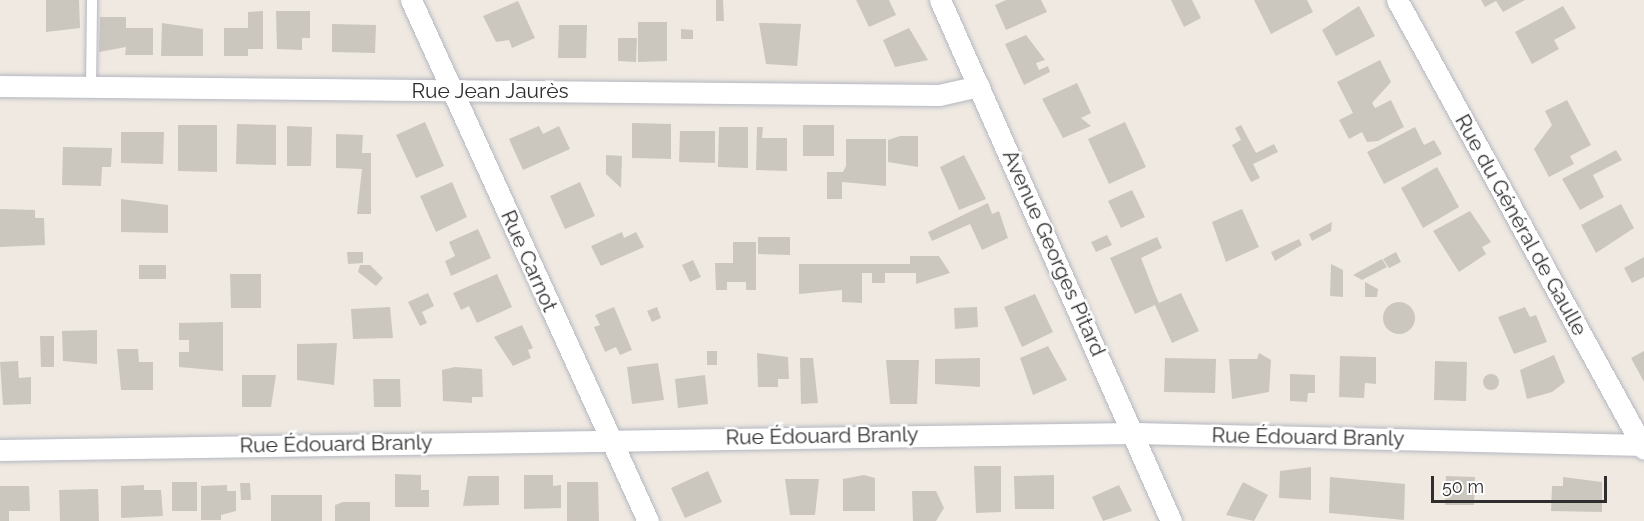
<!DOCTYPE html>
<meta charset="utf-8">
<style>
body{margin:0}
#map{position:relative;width:1644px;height:521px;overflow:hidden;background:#efe9e1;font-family:Raleway,sans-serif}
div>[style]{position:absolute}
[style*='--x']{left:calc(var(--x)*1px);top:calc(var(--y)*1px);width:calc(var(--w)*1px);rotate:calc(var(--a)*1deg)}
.building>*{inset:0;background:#cbc7bf}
.round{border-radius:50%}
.roads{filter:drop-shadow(0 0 2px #b4b7c1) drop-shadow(0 0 2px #b4b7c1)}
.service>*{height:10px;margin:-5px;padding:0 5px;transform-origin:5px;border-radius:5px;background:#fff}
.minor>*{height:21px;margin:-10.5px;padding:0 10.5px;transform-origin:10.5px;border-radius:10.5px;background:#fff}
span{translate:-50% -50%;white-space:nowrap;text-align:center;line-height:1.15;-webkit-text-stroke:5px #fff;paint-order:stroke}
.street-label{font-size:21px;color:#2e2e2e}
.scale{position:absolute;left:1431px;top:476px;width:176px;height:27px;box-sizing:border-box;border:3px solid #2e2e2e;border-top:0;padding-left:8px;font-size:18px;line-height:21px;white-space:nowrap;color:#2e2e2e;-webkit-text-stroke:4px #fff;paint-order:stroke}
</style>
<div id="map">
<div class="building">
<i style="clip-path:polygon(46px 0,79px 0,80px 28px,46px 32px)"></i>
<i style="clip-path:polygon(716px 0,723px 0,724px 21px,716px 21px)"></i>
<i style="clip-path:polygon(856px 0,889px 0,896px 15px,869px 27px)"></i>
<i style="clip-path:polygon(1006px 0,1041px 0,1047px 12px,1006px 30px,995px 5px)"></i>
<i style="clip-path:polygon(1171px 0,1192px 0,1201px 18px,1184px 27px)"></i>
<i style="clip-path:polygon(1254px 0,1307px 0,1313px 12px,1271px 34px)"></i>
<i style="clip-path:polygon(1481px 0,1525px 0,1503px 12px,1496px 1px,1485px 7px)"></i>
<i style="clip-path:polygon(518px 1px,535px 38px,512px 48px,509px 40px,496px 42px,483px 16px)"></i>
<i style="clip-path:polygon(1359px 6px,1375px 36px,1336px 56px,1322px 30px)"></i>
<i style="clip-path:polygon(1563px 6px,1576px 28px,1554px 40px,1559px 49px,1532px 64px,1515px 32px)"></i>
<i style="clip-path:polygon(263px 11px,263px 49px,248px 49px,248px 56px,224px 56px,224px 28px,248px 28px,248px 12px)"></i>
<i style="clip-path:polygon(276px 11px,310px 11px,310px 38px,302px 38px,302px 50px,277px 49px)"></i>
<i style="clip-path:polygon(100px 17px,126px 17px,126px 28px,153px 28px,153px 55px,125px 55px,126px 47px,99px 52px)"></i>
<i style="clip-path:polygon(638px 22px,667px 22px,667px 61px,638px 62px)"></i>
<i style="clip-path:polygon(162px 23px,203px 29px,203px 56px,161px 56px)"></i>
<i style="clip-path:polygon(759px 23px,801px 24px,797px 66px,766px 64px)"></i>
<i style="clip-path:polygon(332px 24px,376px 25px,375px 53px,332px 52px)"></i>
<i style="clip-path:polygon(559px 25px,587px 25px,586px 58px,558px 58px)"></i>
<i style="clip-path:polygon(909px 28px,928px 60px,895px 67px,883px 40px)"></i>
<i style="clip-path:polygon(681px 29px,693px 30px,693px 39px,681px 39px)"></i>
<i style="clip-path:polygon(1026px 35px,1045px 60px,1036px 63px,1039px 70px,1048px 66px,1050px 72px,1024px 85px,1005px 44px)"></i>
<i style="clip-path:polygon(618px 38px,637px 38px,636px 62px,618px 61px)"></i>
<i style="clip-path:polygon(1380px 60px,1391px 82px,1372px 103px,1375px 108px,1391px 100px,1404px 127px,1378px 141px,1367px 142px,1362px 132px,1349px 139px,1339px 120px,1353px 113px,1337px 82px)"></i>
<i style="clip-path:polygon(1077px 83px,1091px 113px,1081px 118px,1091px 126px,1063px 138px,1042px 99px)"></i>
<i style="clip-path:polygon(1567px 100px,1591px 145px,1570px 156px,1574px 164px,1549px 177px,1534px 149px,1552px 125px,1545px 111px)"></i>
<i style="clip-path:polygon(425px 122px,444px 166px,416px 178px,396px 135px)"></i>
<i style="clip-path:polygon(1125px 122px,1146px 167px,1109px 184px,1088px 139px)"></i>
<i style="clip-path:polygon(632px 123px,671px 124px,671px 159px,632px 158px)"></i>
<i style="clip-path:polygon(237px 124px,276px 125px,276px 165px,236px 164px)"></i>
<i style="clip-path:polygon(178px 125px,217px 125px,217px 172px,178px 171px)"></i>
<i style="clip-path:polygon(803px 125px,834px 125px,834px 156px,803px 156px)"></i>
<i style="clip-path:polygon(1241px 125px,1256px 153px,1274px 144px,1278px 152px,1253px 164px,1260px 178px,1251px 182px,1232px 145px,1241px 140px,1235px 128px)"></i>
<i style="clip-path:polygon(287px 126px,312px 127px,311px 166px,287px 166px)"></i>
<i style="clip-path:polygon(539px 126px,543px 134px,559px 126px,570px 149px,523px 170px,509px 139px)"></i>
<i style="clip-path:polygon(719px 127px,748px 127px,748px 168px,718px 167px)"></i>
<i style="clip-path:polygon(757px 127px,763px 127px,762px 138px,787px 138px,787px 171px,756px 170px)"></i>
<i style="clip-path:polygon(1415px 127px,1424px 145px,1434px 140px,1442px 154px,1384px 184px,1367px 152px)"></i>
<i style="clip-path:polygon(680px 131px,715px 131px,715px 163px,679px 162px)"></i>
<i style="clip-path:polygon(121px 132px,164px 132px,163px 164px,121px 163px)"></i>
<i style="clip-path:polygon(336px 134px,363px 135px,362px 153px,371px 153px,371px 214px,357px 214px,362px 169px,336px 168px)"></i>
<i style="clip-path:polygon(900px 136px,918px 136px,918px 167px,888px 162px,888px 140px)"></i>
<i style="clip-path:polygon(846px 139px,886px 139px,886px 186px,842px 182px,842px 199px,827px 199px,827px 172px,843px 172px,846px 166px)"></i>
<i style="clip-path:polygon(63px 147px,112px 148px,111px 167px,102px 167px,101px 186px,62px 185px)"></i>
<i style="clip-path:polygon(1616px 150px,1622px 160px,1593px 175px,1604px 197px,1580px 210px,1562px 179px)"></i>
<i style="clip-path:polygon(606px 155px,622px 156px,621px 188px,606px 174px)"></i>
<i style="clip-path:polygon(964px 155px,986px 199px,959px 210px,940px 167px)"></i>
<i style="clip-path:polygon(1437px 167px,1459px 207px,1423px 228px,1401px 188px)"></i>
<i style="clip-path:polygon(452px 182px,467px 217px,436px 232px,420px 196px)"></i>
<i style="clip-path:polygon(580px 182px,595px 216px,565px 229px,550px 196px)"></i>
<i style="clip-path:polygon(1132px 190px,1145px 217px,1121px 228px,1108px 201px)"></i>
<i style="clip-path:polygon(121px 199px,168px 205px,168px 233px,121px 232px)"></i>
<i style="clip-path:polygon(988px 203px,992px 214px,999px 211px,1008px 238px,982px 250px,970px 224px,932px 241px,928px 232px)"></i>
<i style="clip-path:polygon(1621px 204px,1634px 228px,1596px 253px,1581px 225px)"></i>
<i style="clip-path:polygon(0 209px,35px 210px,35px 218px,44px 218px,45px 245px,0 247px)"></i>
<i style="clip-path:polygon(1242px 209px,1259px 247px,1226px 262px,1212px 222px)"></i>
<i style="clip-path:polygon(1470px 211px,1491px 242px,1482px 247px,1486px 254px,1459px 272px,1433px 231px)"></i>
<i style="clip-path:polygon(1332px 222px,1331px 231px,1312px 241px,1309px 234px)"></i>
<i style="clip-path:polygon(478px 229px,491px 258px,451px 276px,445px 261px,455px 256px,449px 242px)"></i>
<i style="clip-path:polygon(622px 232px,624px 238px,636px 232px,644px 247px,601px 266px,591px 246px)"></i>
<i style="clip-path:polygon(1107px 235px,1112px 245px,1096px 252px,1091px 242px)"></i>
<i style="clip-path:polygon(758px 237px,790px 237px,790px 255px,758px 254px)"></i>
<i style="clip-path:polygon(1157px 237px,1162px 248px,1141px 258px,1155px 294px,1159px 303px,1181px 293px,1199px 331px,1172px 343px,1155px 305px,1135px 314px,1110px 258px)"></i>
<i style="clip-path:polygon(1299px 239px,1302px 245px,1275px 261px,1271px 252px)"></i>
<i style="clip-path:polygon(733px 242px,756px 242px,756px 290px,746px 290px,746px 282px,727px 282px,727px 290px,716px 290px,715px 263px,733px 263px)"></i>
<i style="clip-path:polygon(347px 252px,363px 252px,363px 263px,348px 264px)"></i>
<i style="clip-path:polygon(1396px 252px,1401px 262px,1389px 268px,1383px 259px)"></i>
<i style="clip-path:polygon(910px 256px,939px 256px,950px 273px,916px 284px,916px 273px,885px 273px,885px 283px,872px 283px,872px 273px,862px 273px,862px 303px,842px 302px,842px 290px,799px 294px,799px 264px,910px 264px)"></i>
<i style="clip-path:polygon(1644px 257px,1644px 277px,1632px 283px,1624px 268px)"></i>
<i style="clip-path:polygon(1382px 259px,1387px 267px,1362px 280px,1353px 275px)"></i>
<i style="clip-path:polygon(693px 260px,701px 277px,690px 282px,682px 265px)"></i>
<i style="clip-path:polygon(1331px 264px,1343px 270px,1343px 297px,1330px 296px)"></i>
<i style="clip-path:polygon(139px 265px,166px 265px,166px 279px,139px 279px)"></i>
<i style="clip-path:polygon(360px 265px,370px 265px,383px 278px,376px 286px,358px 272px)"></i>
<i style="clip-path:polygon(230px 274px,261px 274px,261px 308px,231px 308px)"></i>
<i style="clip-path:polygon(497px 274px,512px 307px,477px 323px,469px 306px,461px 310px,453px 293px)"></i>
<i style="clip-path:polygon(1365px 282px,1378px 289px,1377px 297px,1365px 297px)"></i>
<i style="clip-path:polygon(428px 293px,434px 306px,422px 312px,427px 323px,420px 326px,408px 302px)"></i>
<i style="clip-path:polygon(1035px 294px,1053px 332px,1022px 347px,1004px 307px)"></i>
<i class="round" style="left:1383px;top:302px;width:32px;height:32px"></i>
<i style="clip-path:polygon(390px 307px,393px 338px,353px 339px,351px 309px)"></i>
<i style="clip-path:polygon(614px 307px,632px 350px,620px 355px,616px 347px,605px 352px,594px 327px,600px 325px,595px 315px)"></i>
<i style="clip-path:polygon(657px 307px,661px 318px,652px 322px,647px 311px)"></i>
<i style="clip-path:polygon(977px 307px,978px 327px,955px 329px,954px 308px)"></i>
<i style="clip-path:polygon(1525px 307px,1530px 317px,1536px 315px,1547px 342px,1514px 354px,1498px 317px)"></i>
<i style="clip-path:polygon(223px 322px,223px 371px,179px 367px,179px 352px,189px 352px,189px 340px,179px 340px,179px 323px)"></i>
<i style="clip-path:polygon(522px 325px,533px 348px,528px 350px,531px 358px,513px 366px,494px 337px)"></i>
<i style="clip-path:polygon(97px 330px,97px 364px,63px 361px,62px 331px)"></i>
<i style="clip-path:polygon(40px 336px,54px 336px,54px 367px,41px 367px)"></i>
<i style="clip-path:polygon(337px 343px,334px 385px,297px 380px,297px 344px)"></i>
<i style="clip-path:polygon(1048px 346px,1067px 380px,1033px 395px,1020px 358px)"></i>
<i style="clip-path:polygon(117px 349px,138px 349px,139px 362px,153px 362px,153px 390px,121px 390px)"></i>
<i style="clip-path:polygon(707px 351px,717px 351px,717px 365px,707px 365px)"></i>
<i style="clip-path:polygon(1644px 351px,1644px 382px,1631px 358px)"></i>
<i style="clip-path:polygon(757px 353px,788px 357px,789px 379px,778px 379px,778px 387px,758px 387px)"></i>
<i style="clip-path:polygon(1259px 353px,1271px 360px,1269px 392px,1232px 399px,1229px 359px,1257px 359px)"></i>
<i style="clip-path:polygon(1554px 355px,1565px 382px,1552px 392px,1527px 399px,1520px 370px)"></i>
<i style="clip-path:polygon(1340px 356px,1376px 357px,1376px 384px,1365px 383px,1364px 398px,1339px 397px)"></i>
<i style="clip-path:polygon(800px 358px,813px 358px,818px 403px,801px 404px)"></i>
<i style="clip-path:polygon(980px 358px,980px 387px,935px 384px,935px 359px)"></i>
<i style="clip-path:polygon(1165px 358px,1216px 359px,1215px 393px,1164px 392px)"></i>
<i style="clip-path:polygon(886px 360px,919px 360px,917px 404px,890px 404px)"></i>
<i style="clip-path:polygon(18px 361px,19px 378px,31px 377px,31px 404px,3px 405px,0 362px)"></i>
<i style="clip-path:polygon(1435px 361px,1467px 362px,1466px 401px,1434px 400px)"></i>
<i style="clip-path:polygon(658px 363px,664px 400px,632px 404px,627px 367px)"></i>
<i style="clip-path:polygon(455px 367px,482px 369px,483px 397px,472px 397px,472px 403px,443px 401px,442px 370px)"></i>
<i class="round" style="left:1483px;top:374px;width:16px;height:16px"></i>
<i style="clip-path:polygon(1290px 374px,1315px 375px,1315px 393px,1308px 393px,1307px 402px,1290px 401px)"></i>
<i style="clip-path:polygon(242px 375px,276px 375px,271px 407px,242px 407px)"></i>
<i style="clip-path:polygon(705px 375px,708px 404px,678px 408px,675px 379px)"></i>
<i style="clip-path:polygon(373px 379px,400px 379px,401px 407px,374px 407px)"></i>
<i style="clip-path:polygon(974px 466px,1001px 466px,1001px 512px,976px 513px)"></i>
<i style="clip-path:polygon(1311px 467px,1311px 500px,1279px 498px,1280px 471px)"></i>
<i style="clip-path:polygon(708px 471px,722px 502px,685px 518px,671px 488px)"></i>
<i style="clip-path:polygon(395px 474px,421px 475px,421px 490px,429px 490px,429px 507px,395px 507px)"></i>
<i style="clip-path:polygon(524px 475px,553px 475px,553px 486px,561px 485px,561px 508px,524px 509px)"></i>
<i style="clip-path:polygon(864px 475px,875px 478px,875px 511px,843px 511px,843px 479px)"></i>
<i style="clip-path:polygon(1054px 475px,1054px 509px,1015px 509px,1014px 476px)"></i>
<i style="clip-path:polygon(468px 476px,499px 476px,499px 505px,463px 506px)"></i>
<i style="clip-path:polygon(1446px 476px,1475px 477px,1474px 505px,1445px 505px)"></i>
<i style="clip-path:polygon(1330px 477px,1405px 484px,1404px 520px,1329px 513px)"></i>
<i style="clip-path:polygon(1563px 477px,1602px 482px,1602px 512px,1551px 511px,1552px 486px,1563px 486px)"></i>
<i style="clip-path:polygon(785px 479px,819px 479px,815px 515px,790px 515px)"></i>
<i style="clip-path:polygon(172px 482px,197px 482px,197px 511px,172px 511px)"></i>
<i style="clip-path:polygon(567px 482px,598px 482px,599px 521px,567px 521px)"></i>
<i style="clip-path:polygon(1243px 482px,1268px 495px,1254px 521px,1226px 515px)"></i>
<i style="clip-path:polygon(240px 483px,250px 483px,251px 500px,241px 500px)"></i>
<i style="clip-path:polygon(144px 485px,144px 490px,161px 490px,163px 516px,121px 518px,121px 486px)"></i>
<i style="clip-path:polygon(227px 485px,227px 491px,236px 491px,236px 511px,221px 515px,221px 520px,201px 520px,201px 486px)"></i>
<i style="clip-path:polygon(1119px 485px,1132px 511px,1103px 521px,1092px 497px)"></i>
<i style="clip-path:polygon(0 486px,29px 486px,30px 511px,9px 511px,9px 521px,0 521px)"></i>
<i style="clip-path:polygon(98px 489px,99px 521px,60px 521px,59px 490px)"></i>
<i style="clip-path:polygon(912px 491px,936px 491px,944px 508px,936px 521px,913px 521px)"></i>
<i style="clip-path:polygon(271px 495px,322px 495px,322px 521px,271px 521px)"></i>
<i style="clip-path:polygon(343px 502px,370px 502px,370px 521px,335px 521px,335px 505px)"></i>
</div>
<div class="roads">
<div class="service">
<i style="--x:91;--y:87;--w:87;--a:-89.3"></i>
</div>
<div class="minor">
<i style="--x:411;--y:0;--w:572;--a:65.54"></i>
<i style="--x:940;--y:0;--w:570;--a:66.09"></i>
<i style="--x:1397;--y:0;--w:512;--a:61.18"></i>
<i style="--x:0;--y:86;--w:939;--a:0.55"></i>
<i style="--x:939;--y:95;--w:41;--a:-12.7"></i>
<i style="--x:0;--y:450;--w:1135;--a:-0.86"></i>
<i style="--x:1135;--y:433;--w:509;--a:1.35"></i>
</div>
</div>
<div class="street-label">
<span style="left:490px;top:91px">Rue Jean Jaurès</span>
<span style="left:1521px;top:225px;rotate:61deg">Rue du Général de Gaulle</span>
<span style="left:1054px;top:253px;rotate:66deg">Avenue Georges Pitard</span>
<span style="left:529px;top:261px;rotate:66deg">Rue Carnot</span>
<span style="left:822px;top:436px;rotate:-1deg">Rue Édouard Branly</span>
<span style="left:1308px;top:437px;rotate:1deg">Rue Édouard Branly</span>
<span style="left:336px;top:444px;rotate:-1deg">Rue Édouard Branly</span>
</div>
<div class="scale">50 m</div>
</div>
